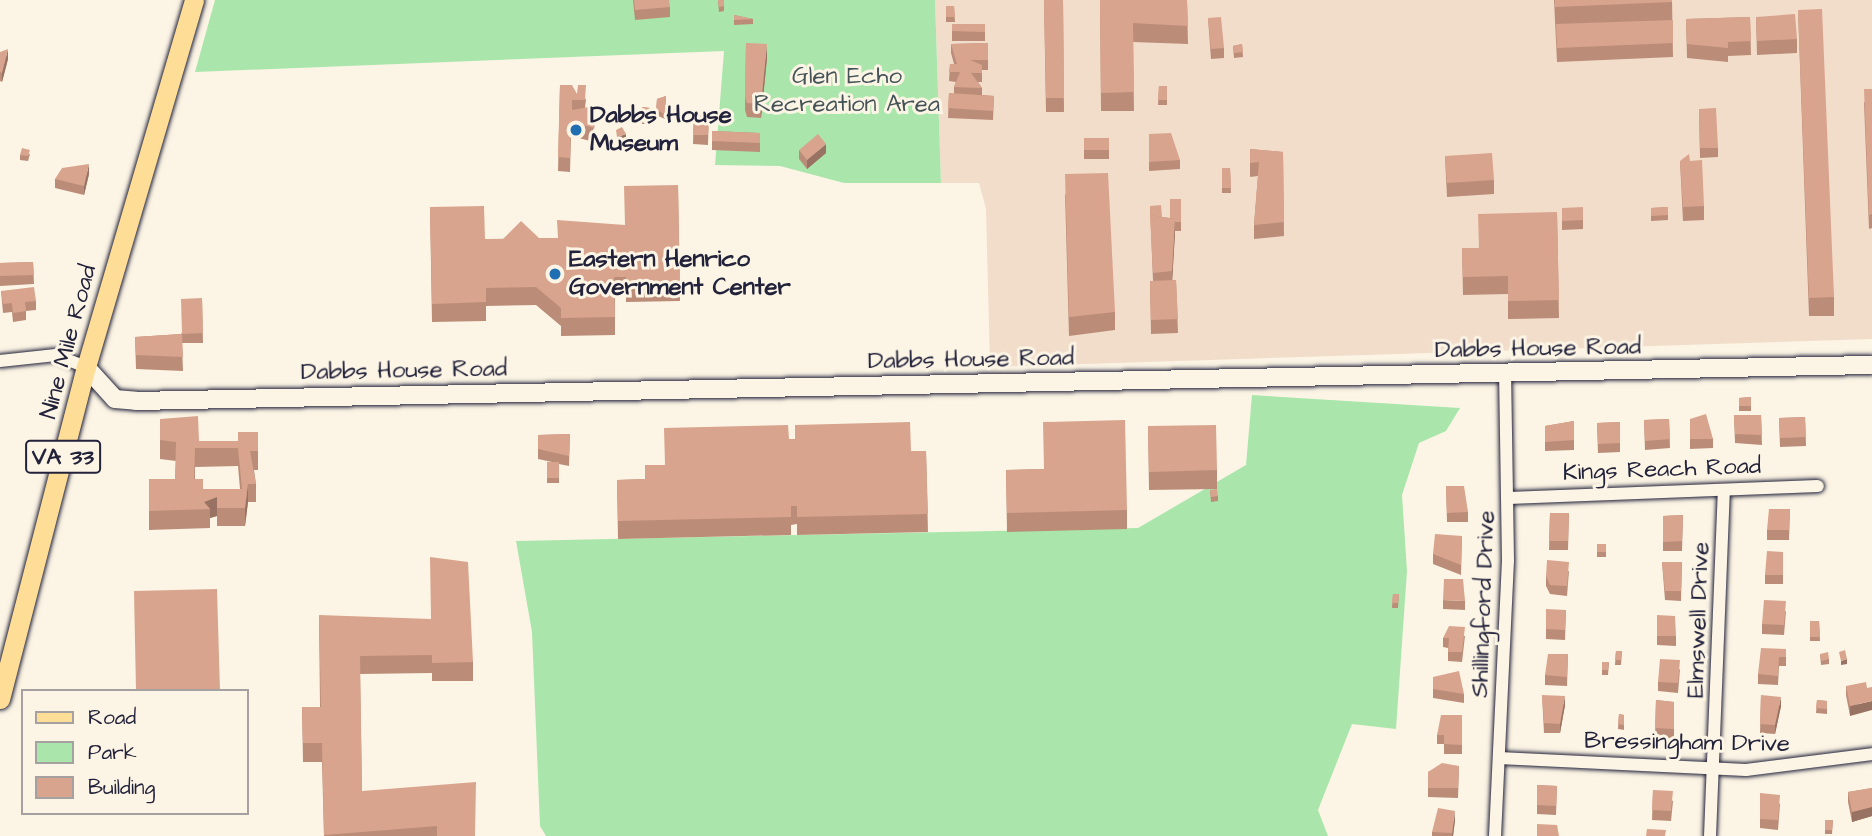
<!DOCTYPE html>
<style>
body{margin:0}
#map{position:relative;width:1872px;height:836px;overflow:hidden;background:#fcf5e5;font-family:"Architects Daughter",sans-serif}
div>[style]{position:absolute}
[style*='--x']{left:calc(var(--x)*1px);top:calc(var(--y)*1px);width:calc(var(--w)*1px);rotate:calc(var(--a)*1deg)}
.built>*{inset:0;background:#f2ddcb}
.green>*{inset:0;background:#aae6ac}
.roads{filter:drop-shadow(0 0 2px #22223b) drop-shadow(0 0 2px #22223b)}
.street>*{height:12px;margin:-6px;padding:0 6px;transform-origin:6px;border-radius:6px;background:#fcf5e5}
.secondary>*{height:18px;margin:-9px;padding:0 9px;transform-origin:9px;border-radius:9px;background:#fcf5e5}
.primary>*{height:19px;margin:-9.5px;padding:0 9.5px;transform-origin:9.5px;border-radius:9.5px;background:#fedd96}
.wall>*{inset:0;background:#bb8d79}
.shaded-wall>*{inset:0;background:#987363}
.building>*{inset:0;background:#d9a48d}
.dots>*{width:19px;height:19px;translate:-50% -50%;box-sizing:border-box;border:4px solid #fcf5e5;border-radius:50%}
span{translate:-50% -50%;white-space:nowrap;text-align:center;line-height:1.15;-webkit-text-stroke:6px #fcf5e5;paint-order:stroke}
.shield-label span{padding:2px 5px;background:#fcf5e5;border:2px solid;border-radius:5px;-webkit-text-stroke-width:0}
.shield-label{font-size:23px;color:#22223b;font-weight:700}
.park-label{font-size:24px;color:#445357}
.poi-label{font-size:24px;color:#22223b;font-weight:700}
.left{translate:0 -50%;text-align:left}
.street-label{font-size:24px;color:#22223b}
.legend{position:absolute;left:21px;top:689px;width:228px;height:126px;box-sizing:border-box;background:#fcf5e5;border:2px solid #a5a1a1;margin:0;padding:9px 12px;list-style:none;font-size:21px;color:#22223b}
.legend li{display:flex;align-items:center;gap:14px;height:35px}
.legend b{width:35px;border:2px solid #a5a1a1}
</style>
<div id="map">
<div class="built">
<i style="clip-path:polygon(935px 0,1872px 0,1872px 339px,990px 367px,986px 209px,979px 183px,941px 183px)"></i>
</div>
<div class="green">
<i style="clip-path:polygon(215px 0,935px 0,941px 183px,844px 183px,780px 166px,715px 165px,724px 51px,195px 72px)"></i>
<i style="clip-path:polygon(1252px 395px,1460px 408px,1446px 431px,1419px 443px,1402px 495px,1407px 571px,1396px 729px,1352px 724px,1318px 810px,1328px 836px,546px 836px,540px 826px,532px 632px,516px 541px,1138px 528px,1246px 465px)"></i>
</div>
<div class="roads">
<div class="street">
<i style="--x:0;--y:361;--w:56;--a:-6.1"></i>
<i style="--x:56;--y:355;--w:32;--a:22"></i>
<i style="--x:1508;--y:498;--w:310;--a:-2.2"></i>
<i style="--x:1499;--y:758;--w:247;--a:2.8"></i>
<i style="--x:1746;--y:770;--w:127;--a:-7.2"></i>
<i style="--x:1495;--y:836;--w:275;--a:-87.3"></i>
<i style="--x:1508;--y:561;--w:188;--a:-90.9"></i>
<i style="--x:1710;--y:836;--w:346;--a:-87.7"></i>
</div>
<div class="secondary">
<i style="--x:86;--y:367;--w:43;--a:47.8"></i>
<i style="--x:115;--y:399;--w:21;--a:5"></i>
<i style="--x:136;--y:401;--w:1736;--a:-1.19"></i>
</div>
<div class="primary">
<i style="--x:0;--y:699;--w:343;--a:-75.5"></i>
<i style="--x:86;--y:367;--w:383;--a:-73.6"></i>
</div>
</div>
<div class="wall">
<i style="clip-path:polygon(633px 0,670px 7px,670px 17px,635px 20px)"></i>
<i style="clip-path:polygon(718px 0,724px 0,724px 11px,719px 12px)"></i>
<i style="clip-path:polygon(1044px 0,1063px 0,1064px 112px,1046px 112px)"></i>
<i style="clip-path:polygon(1100px 0,1187px 0,1188px 44px,1133px 42px,1134px 111px,1101px 111px)"></i>
<i style="clip-path:polygon(1554px 0,1672px 0,1673px 57px,1557px 62px)"></i>
<i style="clip-path:polygon(946px 6px,954px 6px,955px 22px,946px 22px)"></i>
<i style="clip-path:polygon(1798px 10px,1834px 297px,1834px 316px,1809px 316px)"></i>
<i style="clip-path:polygon(734px 15px,753px 19px,753px 24px,734px 25px)"></i>
<i style="clip-path:polygon(1750px 17px,1751px 55px,1728px 56px,1728px 62px,1687px 58px,1686px 19px)"></i>
<i style="clip-path:polygon(1756px 17px,1797px 39px,1797px 53px,1757px 55px)"></i>
<i style="clip-path:polygon(1208px 18px,1224px 48px,1224px 58px,1211px 59px)"></i>
<i style="clip-path:polygon(952px 24px,985px 24px,985px 41px,952px 41px)"></i>
<i style="clip-path:polygon(746px 43px,767px 58px,761px 118px,747px 117px,745px 110px)"></i>
<i style="clip-path:polygon(988px 43px,988px 70px,982px 70px,982px 82px,978px 82px,982px 88px,982px 95px,994px 96px,993px 120px,948px 118px,949px 93px,954px 94px,954px 87px,956px 82px,949px 81px,950px 64px,954px 64px,951px 53px,951px 44px)"></i>
<i style="clip-path:polygon(1242px 44px,1243px 57px,1234px 58px,1233px 46px)"></i>
<i style="clip-path:polygon(0 52px,8px 59px,2px 82px,0 81px)"></i>
<i style="clip-path:polygon(560px 85px,586px 99px,585px 108px,595px 106px,594px 142px,571px 136px,570px 172px,558px 171px)"></i>
<i style="clip-path:polygon(1159px 86px,1167px 86px,1167px 105px,1158px 105px)"></i>
<i style="clip-path:polygon(1872px 89px,1872px 228px,1869px 229px,1864px 103px)"></i>
<i style="clip-path:polygon(666px 96px,665px 119px,656px 115px,657px 99px)"></i>
<i style="clip-path:polygon(642px 107px,650px 108px,649px 124px,642px 124px)"></i>
<i style="clip-path:polygon(1699px 109px,1718px 148px,1718px 157px,1700px 158px)"></i>
<i style="clip-path:polygon(694px 111px,709px 112px,708px 145px,693px 144px)"></i>
<i style="clip-path:polygon(712px 131px,760px 133px,760px 152px,712px 150px)"></i>
<i style="clip-path:polygon(1149px 134px,1180px 160px,1180px 169px,1149px 171px)"></i>
<i style="clip-path:polygon(1084px 138px,1109px 138px,1109px 159px,1084px 159px)"></i>
<i style="clip-path:polygon(1250px 149px,1283px 152px,1284px 236px,1254px 239px,1254px 225px,1258px 176px,1250px 177px)"></i>
<i style="clip-path:polygon(799px 150px,826px 153px,807px 169px,799px 159px)"></i>
<i style="clip-path:polygon(30px 154px,28px 161px,20px 160px,20px 155px)"></i>
<i style="clip-path:polygon(1445px 156px,1494px 180px,1494px 194px,1447px 197px)"></i>
<i style="clip-path:polygon(1680px 161px,1690px 161px,1704px 206px,1704px 220px,1683px 221px)"></i>
<i style="clip-path:polygon(1222px 168px,1230px 168px,1231px 193px,1222px 193px)"></i>
<i style="clip-path:polygon(89px 174px,84px 195px,55px 188px,55px 179px)"></i>
<i style="clip-path:polygon(678px 185px,680px 301px,626px 302px,626px 296px,615px 296px,615px 335px,561px 336px,561px 326px,536px 305px,486px 306px,486px 321px,432px 322px,430px 207px,485px 239px,557px 238px,625px 225px)"></i>
<i style="clip-path:polygon(1065px 193px,1115px 312px,1115px 330px,1069px 336px)"></i>
<i style="clip-path:polygon(1181px 199px,1181px 231px,1175px 231px,1172px 280px,1176px 280px,1178px 333px,1151px 334px,1150px 281px,1153px 281px,1150px 206px,1162px 217px,1170px 218px)"></i>
<i style="clip-path:polygon(1668px 207px,1668px 220px,1651px 221px,1651px 208px)"></i>
<i style="clip-path:polygon(1562px 208px,1583px 220px,1583px 229px,1562px 230px)"></i>
<i style="clip-path:polygon(1557px 212px,1559px 318px,1508px 319px,1508px 294px,1463px 295px,1462px 248px,1478px 248px)"></i>
<i style="clip-path:polygon(33px 262px,34px 284px,0 286px,0 263px)"></i>
<i style="clip-path:polygon(1px 291px,36px 301px,36px 310px,26px 311px,26px 320px,13px 322px,12px 312px,3px 313px)"></i>
<i style="clip-path:polygon(202px 298px,203px 343px,182px 343px,183px 371px,136px 369px,135px 337px,181px 334px)"></i>
<i style="clip-path:polygon(1751px 397px,1751px 411px,1739px 411px,1739px 398px)"></i>
<i style="clip-path:polygon(1734px 415px,1761px 415px,1762px 445px,1735px 443px)"></i>
<i style="clip-path:polygon(1805px 417px,1806px 446px,1780px 447px,1779px 418px)"></i>
<i style="clip-path:polygon(evenodd,160px 419px,199px 441px,238px 441px,258px 432px,258px 470px,254px 470px,256px 484px,256px 502px,248px 502px,245px 526px,217px 526px,217px 516px,210px 518px,210px 528px,149px 530px,149px 479px,175px 479px,176px 461px,160px 459px,160px 419px,238px 466px,240px 489px,203px 489px,195px 479px,195px 467px,238px 466px)"></i>
<i style="clip-path:polygon(1669px 419px,1670px 448px,1645px 450px,1644px 420px)"></i>
<i style="clip-path:polygon(1690px 419px,1713px 439px,1713px 448px,1690px 449px)"></i>
<i style="clip-path:polygon(1574px 421px,1574px 450px,1545px 451px,1545px 426px)"></i>
<i style="clip-path:polygon(1620px 422px,1620px 452px,1598px 453px,1597px 423px)"></i>
<i style="clip-path:polygon(1148px 426px,1217px 470px,1217px 489px,1149px 490px)"></i>
<i style="clip-path:polygon(570px 434px,569px 466px,559px 464px,559px 483px,547px 483px,547px 462px,552px 462px,538px 459px,538px 435px)"></i>
<i style="clip-path:polygon(789px 439px,911px 451px,926px 451px,928px 532px,797px 535px,797px 524px,791px 525px,791px 535px,618px 539px,617px 480px,645px 479px,664px 465px)"></i>
<i style="clip-path:polygon(1043px 469px,1127px 510px,1127px 529px,1007px 532px,1006px 470px)"></i>
<i style="clip-path:polygon(1446px 486px,1468px 512px,1468px 522px,1447px 522px)"></i>
<i style="clip-path:polygon(1210px 490px,1218px 496px,1218px 501px,1211px 502px)"></i>
<i style="clip-path:polygon(1790px 509px,1789px 540px,1767px 540px,1767px 530px)"></i>
<i style="clip-path:polygon(1550px 513px,1569px 513px,1568px 550px,1549px 550px)"></i>
<i style="clip-path:polygon(1683px 515px,1682px 551px,1663px 551px,1663px 516px)"></i>
<i style="clip-path:polygon(1462px 536px,1461px 575px,1433px 564px,1433px 554px)"></i>
<i style="clip-path:polygon(1597px 544px,1606px 544px,1606px 557px,1597px 557px)"></i>
<i style="clip-path:polygon(1783px 552px,1783px 584px,1765px 584px,1765px 575px)"></i>
<i style="clip-path:polygon(1662px 562px,1682px 562px,1681px 601px,1665px 600px)"></i>
<i style="clip-path:polygon(1569px 571px,1567px 596px,1550px 594px,1546px 586px,1546px 576px)"></i>
<i style="clip-path:polygon(1393px 594px,1399px 594px,1398px 608px,1392px 608px)"></i>
<i style="clip-path:polygon(1443px 600px,1465px 601px,1465px 610px,1443px 609px)"></i>
<i style="clip-path:polygon(1566px 610px,1565px 640px,1546px 639px,1546px 629px)"></i>
<i style="clip-path:polygon(1786px 611px,1784px 635px,1762px 634px,1762px 624px)"></i>
<i style="clip-path:polygon(319px 615px,473px 662px,473px 681px,432px 681px,432px 673px,360px 674px,362px 791px,475px 836px,324px 836px,322px 762px,303px 762px,302px 707px,320px 707px)"></i>
<i style="clip-path:polygon(1657px 615px,1676px 636px,1676px 646px,1657px 645px)"></i>
<i style="clip-path:polygon(1810px 621px,1819px 621px,1820px 641px,1810px 641px)"></i>
<i style="clip-path:polygon(1465px 636px,1462px 662px,1448px 661px,1448px 648px,1443px 647px,1443px 638px)"></i>
<i style="clip-path:polygon(1786px 649px,1786px 666px,1779px 666px,1778px 685px,1758px 684px,1758px 674px)"></i>
<i style="clip-path:polygon(1616px 651px,1622px 651px,1621px 665px,1615px 665px)"></i>
<i style="clip-path:polygon(1568px 654px,1567px 686px,1545px 685px,1545px 675px)"></i>
<i style="clip-path:polygon(1820px 654px,1829px 659px,1829px 664px,1821px 665px)"></i>
<i style="clip-path:polygon(1609px 662px,1608px 675px,1602px 675px,1602px 670px)"></i>
<i style="clip-path:polygon(1680px 669px,1678px 693px,1658px 691px,1658px 682px)"></i>
<i style="clip-path:polygon(1433px 677px,1464px 694px,1464px 703px,1433px 698px)"></i>
<i style="clip-path:polygon(1846px 686px,1867px 688px,1850px 716px,1846px 695px)"></i>
<i style="clip-path:polygon(1542px 695px,1565px 705px,1560px 733px,1544px 733px)"></i>
<i style="clip-path:polygon(1761px 695px,1781px 706px,1775px 734px,1760px 733px)"></i>
<i style="clip-path:polygon(1656px 700px,1674px 702px,1674px 738px,1655px 738px)"></i>
<i style="clip-path:polygon(1817px 700px,1827px 701px,1827px 714px,1816px 713px)"></i>
<i style="clip-path:polygon(1619px 714px,1624px 715px,1624px 730px,1618px 729px)"></i>
<i style="clip-path:polygon(1462px 715px,1462px 754px,1444px 754px,1444px 744px,1437px 744px,1437px 735px)"></i>
<i style="clip-path:polygon(1459px 766px,1458px 798px,1428px 797px,1428px 772px)"></i>
<i style="clip-path:polygon(1537px 785px,1557px 786px,1556px 815px,1537px 814px)"></i>
<i style="clip-path:polygon(1872px 788px,1872px 816px,1852px 822px,1848px 802px,1848px 792px)"></i>
<i style="clip-path:polygon(1653px 790px,1673px 801px,1671px 821px,1652px 820px)"></i>
<i style="clip-path:polygon(1760px 793px,1780px 804px,1778px 830px,1760px 828px)"></i>
<i style="clip-path:polygon(1455px 820px,1453px 836px,1432px 836px,1432px 832px)"></i>
<i style="clip-path:polygon(1825px 820px,1833px 820px,1832px 834px,1825px 834px)"></i>
</div>
<div class="shaded-wall">
<i style="clip-path:polygon(767px 44px,767px 58px,761px 118px,761px 104px)"></i>
<i style="clip-path:polygon(8px 49px,8px 59px,2px 82px,2px 73px)"></i>
<i style="clip-path:polygon(626px 134px,626px 139px,617px 142px,617px 137px)"></i>
<i style="clip-path:polygon(826px 144px,826px 153px,807px 169px,807px 160px)"></i>
<i style="clip-path:polygon(89px 164px,89px 174px,84px 195px,84px 186px)"></i>
<i style="clip-path:polygon(1175px 219px,1175px 233px,1172px 285px,1172px 271px)"></i>
<i style="clip-path:polygon(248px 484px,248px 502px,245px 526px,245px 508px)"></i>
<i style="clip-path:polygon(217px 497px,217px 516px,210px 518px,210px 509px,204px 502px)"></i>
<i style="clip-path:polygon(1847px 659px,1847px 664px,1841px 665px,1841px 661px)"></i>
<i style="clip-path:polygon(1565px 696px,1565px 705px,1560px 733px,1560px 724px)"></i>
<i style="clip-path:polygon(1781px 697px,1781px 706px,1775px 734px,1775px 725px)"></i>
<i style="clip-path:polygon(1872px 701px,1872px 710px,1850px 716px,1850px 706px)"></i>
<i style="clip-path:polygon(1872px 807px,1872px 816px,1852px 822px,1852px 812px)"></i>
<i style="clip-path:polygon(1455px 811px,1455px 820px,1453px 836px,1452px 836px)"></i>
</div>
<div class="building">
<i style="clip-path:polygon(634px 0,669px 0,670px 7px,635px 10px)"></i>
<i style="clip-path:polygon(718px 0,724px 0,724px 6px,719px 7px)"></i>
<i style="clip-path:polygon(1044px 0,1063px 0,1064px 98px,1046px 98px)"></i>
<i style="clip-path:polygon(1100px 0,1187px 0,1188px 26px,1133px 23px,1134px 92px,1101px 93px)"></i>
<i style="clip-path:polygon(1555px 0,1672px 0,1672px 2px,1555px 7px)"></i>
<i style="clip-path:polygon(946px 6px,954px 6px,955px 17px,946px 17px)"></i>
<i style="clip-path:polygon(1822px 9px,1834px 297px,1809px 298px,1798px 10px)"></i>
<i style="clip-path:polygon(1795px 14px,1797px 39px,1757px 41px,1756px 17px)"></i>
<i style="clip-path:polygon(734px 15px,753px 19px,734px 20px)"></i>
<i style="clip-path:polygon(1221px 17px,1224px 48px,1211px 49px,1208px 18px)"></i>
<i style="clip-path:polygon(1750px 17px,1751px 41px,1728px 42px,1728px 48px,1687px 44px,1686px 19px)"></i>
<i style="clip-path:polygon(1673px 20px,1673px 43px,1557px 48px,1556px 24px)"></i>
<i style="clip-path:polygon(952px 24px,985px 24px,985px 32px,952px 31px)"></i>
<i style="clip-path:polygon(746px 43px,767px 44px,761px 104px,747px 103px,745px 96px)"></i>
<i style="clip-path:polygon(988px 43px,988px 60px,970px 60px,982px 65px,982px 73px,971px 73px,982px 88px,954px 87px,960px 72px,949px 72px,950px 64px,957px 64px,951px 44px)"></i>
<i style="clip-path:polygon(1242px 44px,1243px 52px,1234px 53px,1233px 46px)"></i>
<i style="clip-path:polygon(8px 49px,2px 73px,0 72px,0 52px)"></i>
<i style="clip-path:polygon(560px 85px,572px 85px,577px 94px,578px 85px,586px 85px,585px 100px,572px 100px,572px 110px,595px 106px,594px 128px,571px 122px,570px 158px,558px 157px)"></i>
<i style="clip-path:polygon(1159px 86px,1167px 86px,1167px 100px,1158px 100px)"></i>
<i style="clip-path:polygon(1864px 89px,1872px 89px,1872px 214px,1869px 215px)"></i>
<i style="clip-path:polygon(949px 93px,994px 96px,993px 111px,948px 108px)"></i>
<i style="clip-path:polygon(666px 96px,665px 114px,656px 110px,657px 99px)"></i>
<i style="clip-path:polygon(642px 107px,650px 108px,649px 120px,642px 119px)"></i>
<i style="clip-path:polygon(1716px 108px,1718px 148px,1700px 148px,1699px 109px)"></i>
<i style="clip-path:polygon(694px 111px,709px 112px,708px 135px,693px 135px)"></i>
<i style="clip-path:polygon(622px 127px,626px 134px,617px 137px,616px 130px)"></i>
<i style="clip-path:polygon(712px 131px,760px 133px,760px 143px,712px 141px)"></i>
<i style="clip-path:polygon(1171px 133px,1180px 160px,1149px 162px,1149px 134px)"></i>
<i style="clip-path:polygon(818px 134px,826px 144px,807px 160px,799px 150px)"></i>
<i style="clip-path:polygon(1084px 138px,1109px 138px,1109px 150px,1084px 150px)"></i>
<i style="clip-path:polygon(22px 148px,30px 150px,28px 156px,20px 155px)"></i>
<i style="clip-path:polygon(1250px 149px,1283px 152px,1284px 222px,1254px 225px,1259px 162px,1250px 163px)"></i>
<i style="clip-path:polygon(1492px 153px,1494px 180px,1447px 183px,1445px 156px)"></i>
<i style="clip-path:polygon(1689px 154px,1690px 161px,1702px 160px,1704px 206px,1683px 207px,1680px 161px)"></i>
<i style="clip-path:polygon(89px 164px,84px 186px,55px 179px,62px 168px)"></i>
<i style="clip-path:polygon(1222px 168px,1230px 168px,1231px 188px,1222px 188px)"></i>
<i style="clip-path:polygon(1108px 173px,1115px 312px,1069px 317px,1065px 174px)"></i>
<i style="clip-path:polygon(678px 185px,680px 282px,626px 283px,626px 277px,614px 277px,615px 317px,561px 318px,561px 308px,536px 287px,486px 288px,486px 302px,432px 304px,430px 207px,484px 206px,485px 239px,503px 239px,521px 221px,539px 238px,558px 238px,557px 220px,625px 225px,624px 186px)"></i>
<i style="clip-path:polygon(1170px 199px,1181px 199px,1181px 222px,1175px 222px,1175px 219px,1170px 218px)"></i>
<i style="clip-path:polygon(1161px 205px,1162px 217px,1150px 215px,1150px 206px)"></i>
<i style="clip-path:polygon(1583px 207px,1583px 220px,1562px 221px,1562px 208px)"></i>
<i style="clip-path:polygon(1668px 207px,1668px 215px,1651px 216px,1651px 208px)"></i>
<i style="clip-path:polygon(1557px 212px,1559px 300px,1508px 301px,1508px 276px,1463px 277px,1462px 248px,1479px 248px,1478px 214px)"></i>
<i style="clip-path:polygon(1150px 215px,1175px 219px,1172px 271px,1153px 273px)"></i>
<i style="clip-path:polygon(33px 262px,34px 275px,0 276px,0 263px)"></i>
<i style="clip-path:polygon(1176px 280px,1178px 319px,1151px 320px,1150px 281px)"></i>
<i style="clip-path:polygon(34px 287px,36px 301px,25px 302px,26px 311px,13px 313px,12px 303px,3px 304px,1px 291px)"></i>
<i style="clip-path:polygon(202px 298px,203px 333px,182px 334px,181px 299px)"></i>
<i style="clip-path:polygon(182px 334px,183px 357px,136px 355px,135px 337px)"></i>
<i style="clip-path:polygon(1751px 397px,1751px 406px,1739px 406px,1739px 398px)"></i>
<i style="clip-path:polygon(1706px 414px,1713px 439px,1690px 439px,1690px 419px)"></i>
<i style="clip-path:polygon(1734px 415px,1761px 415px,1762px 435px,1735px 434px)"></i>
<i style="clip-path:polygon(evenodd,198px 416px,199px 441px,238px 441px,238px 432px,258px 432px,258px 451px,250px 451px,256px 484px,248px 484px,245px 508px,217px 508px,217px 497px,204px 502px,210px 509px,149px 511px,149px 479px,175px 479px,176px 442px,160px 440px,160px 419px,198px 416px,195px 448px,238px 448px,242px 489px,203px 489px,203px 479px,194px 479px,195px 448px)"></i>
<i style="clip-path:polygon(1805px 417px,1806px 437px,1780px 438px,1779px 418px)"></i>
<i style="clip-path:polygon(1669px 419px,1670px 439px,1645px 441px,1644px 420px)"></i>
<i style="clip-path:polygon(1125px 420px,1127px 510px,1007px 513px,1006px 470px,1044px 469px,1043px 422px)"></i>
<i style="clip-path:polygon(1574px 421px,1574px 440px,1545px 442px,1545px 426px)"></i>
<i style="clip-path:polygon(910px 422px,911px 451px,926px 451px,928px 514px,797px 517px,797px 506px,791px 506px,791px 517px,618px 521px,617px 480px,645px 479px,645px 465px,665px 465px,664px 428px,788px 425px,789px 439px,795px 439px,795px 425px)"></i>
<i style="clip-path:polygon(1620px 422px,1620px 443px,1598px 444px,1597px 423px)"></i>
<i style="clip-path:polygon(1216px 425px,1217px 470px,1149px 472px,1148px 426px)"></i>
<i style="clip-path:polygon(570px 434px,569px 456px,538px 449px,538px 435px)"></i>
<i style="clip-path:polygon(547px 462px,559px 462px,559px 478px,547px 478px)"></i>
<i style="clip-path:polygon(1446px 486px,1464px 486px,1468px 512px,1447px 513px)"></i>
<i style="clip-path:polygon(1217px 489px,1218px 496px,1211px 497px,1210px 490px)"></i>
<i style="clip-path:polygon(1769px 509px,1790px 509px,1789px 530px,1767px 530px)"></i>
<i style="clip-path:polygon(1550px 513px,1569px 513px,1568px 541px,1549px 541px)"></i>
<i style="clip-path:polygon(1683px 515px,1682px 541px,1663px 542px,1663px 516px)"></i>
<i style="clip-path:polygon(1435px 534px,1462px 536px,1461px 565px,1433px 554px)"></i>
<i style="clip-path:polygon(1597px 544px,1606px 544px,1606px 552px,1597px 552px)"></i>
<i style="clip-path:polygon(1767px 551px,1783px 552px,1783px 575px,1765px 575px)"></i>
<i style="clip-path:polygon(430px 557px,468px 562px,473px 662px,432px 663px,432px 655px,360px 656px,362px 791px,476px 782px,475px 836px,437px 836px,437px 826px,324px 835px,322px 743px,303px 743px,302px 707px,321px 707px,319px 615px,431px 619px)"></i>
<i style="clip-path:polygon(1547px 560px,1569px 562px,1567px 586px,1550px 585px,1546px 576px)"></i>
<i style="clip-path:polygon(1662px 562px,1682px 562px,1681px 591px,1665px 591px)"></i>
<i style="clip-path:polygon(1444px 579px,1463px 579px,1465px 601px,1443px 600px)"></i>
<i style="clip-path:polygon(217px 589px,220px 691px,136px 691px,134px 591px)"></i>
<i style="clip-path:polygon(1393px 594px,1399px 594px,1398px 603px,1392px 603px)"></i>
<i style="clip-path:polygon(1764px 600px,1786px 601px,1784px 625px,1762px 624px)"></i>
<i style="clip-path:polygon(1546px 609px,1566px 610px,1565px 630px,1546px 629px)"></i>
<i style="clip-path:polygon(1657px 615px,1675px 616px,1676px 636px,1657px 636px)"></i>
<i style="clip-path:polygon(1810px 621px,1819px 621px,1820px 637px,1810px 637px)"></i>
<i style="clip-path:polygon(1449px 626px,1465px 627px,1462px 652px,1448px 652px,1449px 638px,1443px 638px)"></i>
<i style="clip-path:polygon(1761px 648px,1786px 649px,1786px 657px,1779px 657px,1778px 676px,1758px 674px)"></i>
<i style="clip-path:polygon(1845px 650px,1847px 659px,1841px 661px,1839px 652px)"></i>
<i style="clip-path:polygon(1616px 651px,1622px 651px,1621px 660px,1615px 660px)"></i>
<i style="clip-path:polygon(1828px 652px,1829px 659px,1821px 661px,1820px 654px)"></i>
<i style="clip-path:polygon(1548px 654px,1568px 654px,1567px 677px,1545px 675px)"></i>
<i style="clip-path:polygon(1660px 659px,1680px 660px,1678px 683px,1658px 682px)"></i>
<i style="clip-path:polygon(1602px 662px,1609px 662px,1608px 670px,1602px 670px)"></i>
<i style="clip-path:polygon(1459px 671px,1464px 694px,1433px 689px,1433px 677px)"></i>
<i style="clip-path:polygon(1866px 682px,1867px 688px,1872px 687px,1872px 701px,1850px 706px,1846px 686px)"></i>
<i style="clip-path:polygon(1542px 695px,1565px 696px,1560px 724px,1544px 723px)"></i>
<i style="clip-path:polygon(1761px 695px,1781px 697px,1775px 725px,1760px 724px)"></i>
<i style="clip-path:polygon(1656px 700px,1674px 702px,1674px 729px,1655px 728px)"></i>
<i style="clip-path:polygon(1817px 700px,1827px 701px,1827px 709px,1816px 708px)"></i>
<i style="clip-path:polygon(1619px 714px,1624px 715px,1624px 725px,1618px 724px)"></i>
<i style="clip-path:polygon(1441px 715px,1462px 715px,1462px 745px,1444px 744px,1444px 735px,1437px 735px)"></i>
<i style="clip-path:polygon(1442px 763px,1459px 766px,1458px 788px,1428px 788px,1428px 772px)"></i>
<i style="clip-path:polygon(1537px 785px,1557px 786px,1556px 806px,1537px 805px)"></i>
<i style="clip-path:polygon(1872px 788px,1872px 807px,1852px 812px,1848px 792px)"></i>
<i style="clip-path:polygon(1653px 790px,1673px 791px,1671px 811px,1652px 810px)"></i>
<i style="clip-path:polygon(1760px 793px,1780px 795px,1778px 820px,1760px 819px)"></i>
<i style="clip-path:polygon(1438px 808px,1455px 811px,1452px 833px,1432px 832px)"></i>
<i style="clip-path:polygon(1825px 820px,1833px 820px,1832px 830px,1825px 830px)"></i>
<i style="clip-path:polygon(1537px 824px,1557px 825px,1559px 836px,1537px 836px)"></i>
<i style="clip-path:polygon(1647px 829px,1666px 830px,1665px 836px,1646px 836px)"></i>
</div>
<div class="dots">
<i style="left:576px;top:130px;background:#1f6fb2"></i>
<i style="left:555px;top:274px;background:#1f6fb2"></i>
</div>
<div class="shield-label">
<span style="left:63px;top:457px">VA 33</span>
</div>
<div class="park-label">
<span style="left:847px;top:91px">Glen Echo<br>Recreation Area</span>
</div>
<div class="poi-label">
<span class="left" style="left:590px;top:130px">Dabbs House<br>Museum</span>
<span class="left" style="left:569px;top:274px">Eastern Henrico<br>Government Center</span>
</div>
<div class="street-label">
<span style="left:69px;top:342px;rotate:-75deg">Nine Mile Road</span>
<span style="left:1538px;top:349px;rotate:-1deg">Dabbs House Road</span>
<span style="left:971px;top:360px;rotate:-1deg">Dabbs House Road</span>
<span style="left:404px;top:371px;rotate:-1deg">Dabbs House Road</span>
<span style="left:1662px;top:470px;rotate:-2deg">Kings Reach Road</span>
<span style="left:1484px;top:604px;rotate:-88deg">Shillingford Drive</span>
<span style="left:1699px;top:620px;rotate:-88deg">Elmswell Drive</span>
<span style="left:1687px;top:743px;rotate:1deg">Bressingham Drive</span>
</div>
<ul class="legend">
<li><b style="height:9px;background:#fedd96"></b>Road</li>
<li><b style="height:19px;background:#aae6ac"></b>Park</li>
<li><b style="height:19px;background:#d9a48d"></b>Building</li>
</ul>
</div>
